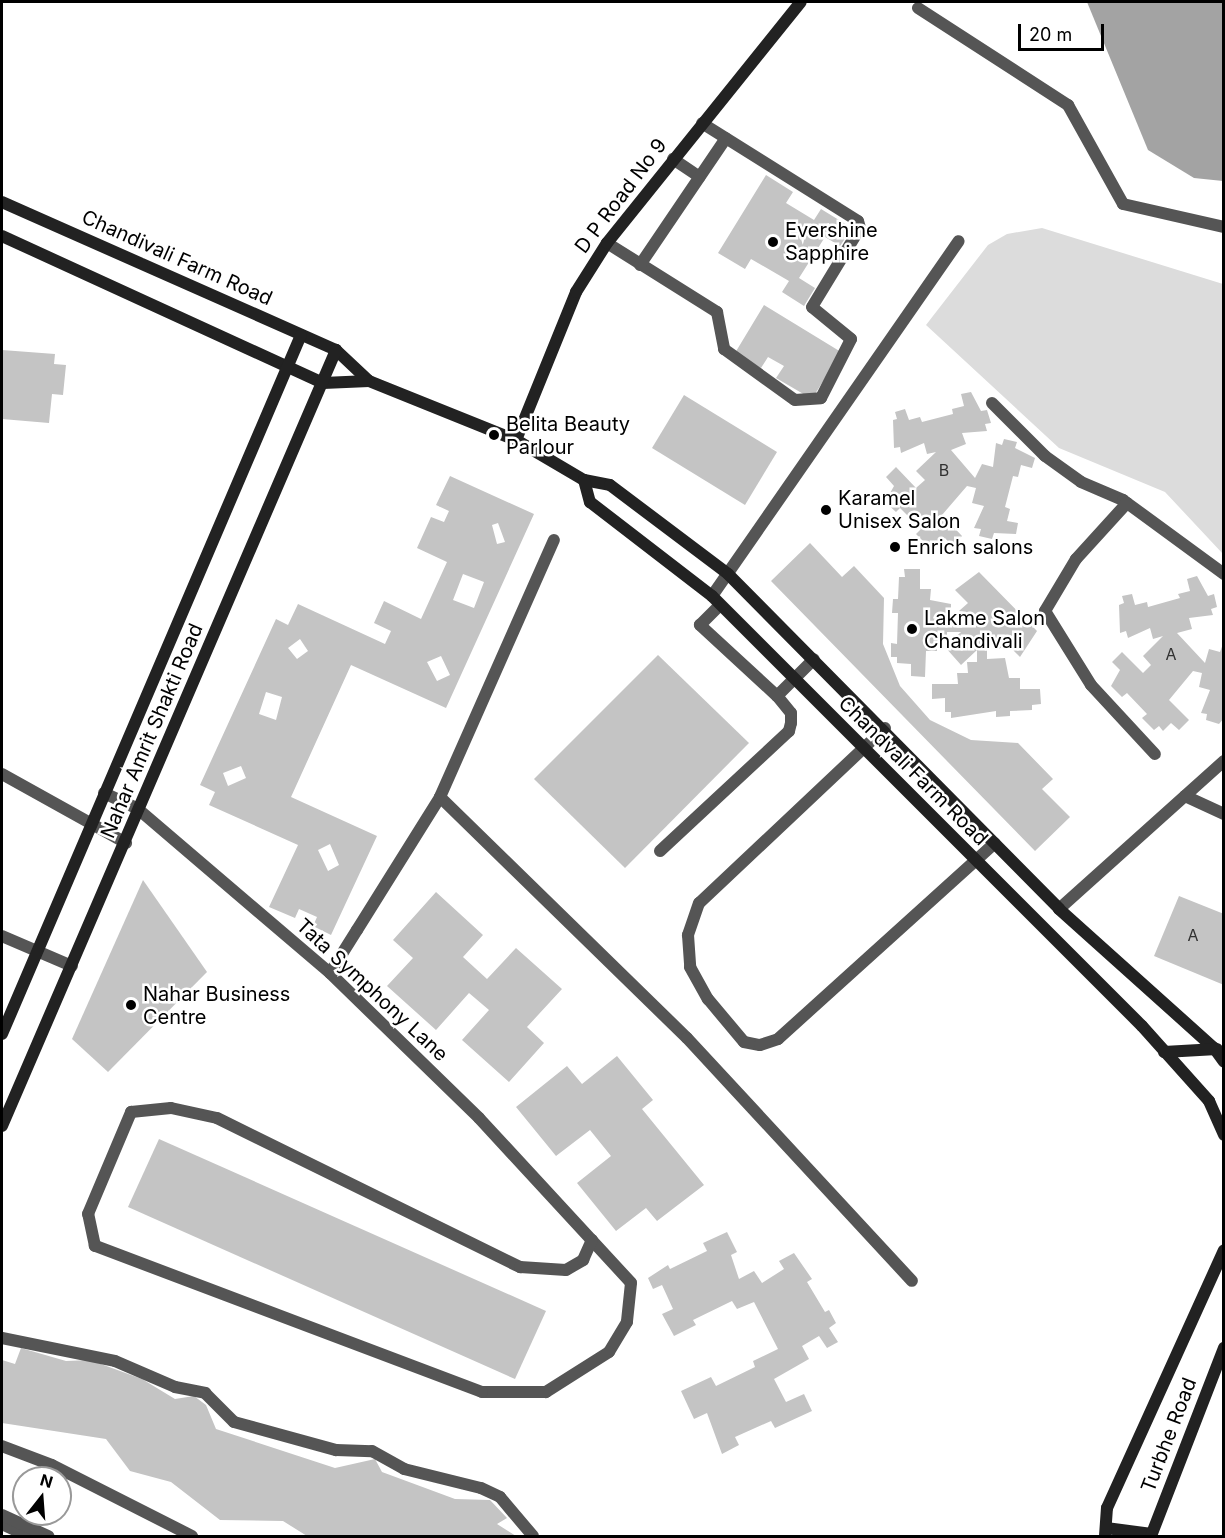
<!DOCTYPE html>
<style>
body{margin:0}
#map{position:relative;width:1225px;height:1538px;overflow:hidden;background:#fff;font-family:Inter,sans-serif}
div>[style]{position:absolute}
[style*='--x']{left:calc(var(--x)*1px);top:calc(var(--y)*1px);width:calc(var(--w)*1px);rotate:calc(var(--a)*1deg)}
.green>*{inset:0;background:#dcdcdc}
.water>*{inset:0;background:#a3a3a3}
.building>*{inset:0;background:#c4c4c4}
.lane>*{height:12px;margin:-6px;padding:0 6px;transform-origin:6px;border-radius:6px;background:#555}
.street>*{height:12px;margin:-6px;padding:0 6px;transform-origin:6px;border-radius:6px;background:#555}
.secondary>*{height:12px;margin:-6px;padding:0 6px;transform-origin:6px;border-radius:6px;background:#222}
.dots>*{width:16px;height:16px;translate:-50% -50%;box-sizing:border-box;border:3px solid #fff;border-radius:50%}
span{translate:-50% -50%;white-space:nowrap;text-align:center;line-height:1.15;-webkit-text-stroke:5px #fff;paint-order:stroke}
.number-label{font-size:16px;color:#313131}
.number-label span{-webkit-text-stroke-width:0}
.street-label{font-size:20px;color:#000}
.poi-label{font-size:20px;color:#000}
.left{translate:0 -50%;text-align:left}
.frame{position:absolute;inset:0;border:3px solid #000;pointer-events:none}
.north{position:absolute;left:12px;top:1466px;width:60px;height:60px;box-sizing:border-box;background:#fff;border:2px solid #999;border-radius:50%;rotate:17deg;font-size:16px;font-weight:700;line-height:24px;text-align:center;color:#000}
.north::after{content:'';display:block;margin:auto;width:21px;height:27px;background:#000;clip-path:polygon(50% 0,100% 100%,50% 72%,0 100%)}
.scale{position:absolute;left:1018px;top:24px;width:86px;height:27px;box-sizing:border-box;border:3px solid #000;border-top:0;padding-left:8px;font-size:18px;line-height:21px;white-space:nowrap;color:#000;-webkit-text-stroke:4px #fff;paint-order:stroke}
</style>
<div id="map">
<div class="green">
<i style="clip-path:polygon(1042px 228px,1223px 284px,1223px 554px,1165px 492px,1059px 448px,926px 325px,988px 245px,1007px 234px)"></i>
</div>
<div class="water">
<i style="clip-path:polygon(1087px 2px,1223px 2px,1223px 181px,1194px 178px,1148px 150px)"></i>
</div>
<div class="building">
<i style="clip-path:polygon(766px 175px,793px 192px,786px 203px,814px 220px,821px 209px,852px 228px,840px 246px,825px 237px,799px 278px,815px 288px,804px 306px,782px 292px,789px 281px,751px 259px,745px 269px,718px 253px)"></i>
<i style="clip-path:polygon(764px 305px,841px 352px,812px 399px,776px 378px,784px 366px,768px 357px,761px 368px,735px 353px)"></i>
<i style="clip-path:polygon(2px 350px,55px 354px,54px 364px,66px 365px,63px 395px,52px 394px,49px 423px,2px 419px)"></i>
<i style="clip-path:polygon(971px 392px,981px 411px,987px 410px,991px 423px,985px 424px,987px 431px,962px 433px,966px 444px,951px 450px,975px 478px,982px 464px,993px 467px,996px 443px,1002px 445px,1004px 439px,1017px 442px,1015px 448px,1035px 458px,1032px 468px,1021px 465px,1018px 477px,1013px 476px,1005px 507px,1010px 509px,1007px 521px,1018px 523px,1016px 534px,994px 533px,992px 539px,979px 536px,981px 529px,974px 528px,984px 506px,972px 503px,976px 488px,967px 486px,942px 515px,962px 536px,952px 546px,945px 538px,937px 546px,932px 541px,928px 546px,916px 534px,921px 529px,900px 508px,896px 512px,885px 502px,894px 486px,886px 477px,896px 467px,916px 488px,925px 480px,916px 471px,936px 452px,927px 454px,924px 443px,901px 453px,900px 447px,894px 448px,893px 420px,897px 419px,895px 412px,905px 409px,909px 420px,920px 417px,922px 422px,953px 414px,952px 409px,964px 406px,961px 394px)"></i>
<i style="clip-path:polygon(684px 395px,777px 452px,745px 505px,652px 448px)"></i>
<i style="clip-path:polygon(evenodd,450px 476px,534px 514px,446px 708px,351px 665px,291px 797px,377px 836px,331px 935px,313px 926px,317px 917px,299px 909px,295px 918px,269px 907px,298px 845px,209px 805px,215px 792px,200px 785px,276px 619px,288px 625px,298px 604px,385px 644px,391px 631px,374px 623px,384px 601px,421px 619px,447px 562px,417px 548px,431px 517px,444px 522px,449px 511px,436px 505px,450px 476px,498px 523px,505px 542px,497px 544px,492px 525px,498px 523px,450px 476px,463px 574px,484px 582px,474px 608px,453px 600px,463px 574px,450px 476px,300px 639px,308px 651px,297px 659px,288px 648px,300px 639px,450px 476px,441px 656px,450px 675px,437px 681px,427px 662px,441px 656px,450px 476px,266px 692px,282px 697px,276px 720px,259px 714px,266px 692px,450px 476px,241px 766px,246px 778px,228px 786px,223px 773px,241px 766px,450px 476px,330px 844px,339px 865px,328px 871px,318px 850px,330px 844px)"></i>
<i style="clip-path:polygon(810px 543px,842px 577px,854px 566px,884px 598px,883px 644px,900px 686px,930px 720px,971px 740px,1018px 743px,1053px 779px,1042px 789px,1070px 817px,1035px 851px,771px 581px)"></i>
<i style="clip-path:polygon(904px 569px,920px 569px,920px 589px,931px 589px,930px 600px,951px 604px,951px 622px,971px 623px,959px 611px,968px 603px,955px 590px,979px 572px,1037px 631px,1020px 657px,1006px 643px,998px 650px,987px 640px,987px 659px,1005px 658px,1009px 678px,1020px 678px,1020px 689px,1040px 689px,1041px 704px,1032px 705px,1032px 710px,1010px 711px,1010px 716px,996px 717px,996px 711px,951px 718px,951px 712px,945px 712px,945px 698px,932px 699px,932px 684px,958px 684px,957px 673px,968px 673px,967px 662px,977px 662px,977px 650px,961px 665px,945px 647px,961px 632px,947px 632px,947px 641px,937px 641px,937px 651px,926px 651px,925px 677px,911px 676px,911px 664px,897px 663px,897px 657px,891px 657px,891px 643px,897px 644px,898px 613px,892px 613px,893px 599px,898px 599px,899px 577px,905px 577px)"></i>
<i style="clip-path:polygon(1197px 576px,1208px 596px,1214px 594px,1217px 607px,1211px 609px,1213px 615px,1189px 618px,1192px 629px,1177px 633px,1205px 663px,1209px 649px,1220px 652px,1224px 641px,1224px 718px,1219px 724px,1206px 720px,1207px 714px,1201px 713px,1210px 690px,1199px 687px,1202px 673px,1193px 671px,1169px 700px,1189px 720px,1179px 730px,1171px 723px,1163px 731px,1159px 726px,1154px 730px,1142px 718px,1147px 714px,1127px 693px,1122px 697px,1111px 686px,1120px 670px,1112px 662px,1122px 652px,1143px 673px,1151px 665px,1143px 656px,1163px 636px,1153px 639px,1150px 628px,1128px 638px,1126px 631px,1120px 633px,1119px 605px,1124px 603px,1122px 596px,1132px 594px,1135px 605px,1147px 602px,1148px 607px,1180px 598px,1178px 594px,1190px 591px,1187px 579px)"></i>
<i style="clip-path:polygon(658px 655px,749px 743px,625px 868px,534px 779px)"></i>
<i style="clip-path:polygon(143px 880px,207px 972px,108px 1072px,72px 1039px)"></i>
<i style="clip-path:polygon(436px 892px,483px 935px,463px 957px,487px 979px,516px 948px,562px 989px,527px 1027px,544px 1043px,509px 1082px,462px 1040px,489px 1010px,469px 993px,436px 1030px,387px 986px,413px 958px,393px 940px)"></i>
<i style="clip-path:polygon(1179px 896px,1224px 914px,1224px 985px,1154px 956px)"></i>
<i style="clip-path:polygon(617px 1056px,653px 1100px,642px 1109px,704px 1185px,657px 1221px,646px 1208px,616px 1231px,577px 1183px,611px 1156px,590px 1130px,556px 1156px,516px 1107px,567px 1066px,582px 1084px)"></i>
<i style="clip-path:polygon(159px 1139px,546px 1311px,515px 1379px,128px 1207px)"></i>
<i style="clip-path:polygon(727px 1232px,737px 1252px,731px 1255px,739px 1279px,754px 1271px,762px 1283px,784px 1269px,779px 1261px,794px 1253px,812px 1279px,807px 1282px,825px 1312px,829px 1310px,836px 1323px,829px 1328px,838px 1342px,827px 1348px,819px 1336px,802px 1346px,809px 1359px,774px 1379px,786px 1402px,804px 1394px,812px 1411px,775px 1428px,771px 1421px,735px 1437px,739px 1445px,722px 1454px,707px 1413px,694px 1419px,681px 1391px,711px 1377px,716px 1386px,755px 1367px,753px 1361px,778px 1349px,754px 1302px,737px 1309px,732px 1301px,693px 1320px,696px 1325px,674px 1336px,662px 1314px,673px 1309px,662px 1285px,653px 1289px,648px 1278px,668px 1265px,670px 1269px,707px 1251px,703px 1243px)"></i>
<i style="clip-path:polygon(21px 1348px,66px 1361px,90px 1360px,142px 1379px,175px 1399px,194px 1396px,206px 1405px,216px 1429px,335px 1468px,375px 1459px,382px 1472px,455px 1499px,490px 1500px,507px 1518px,497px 1524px,516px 1536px,307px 1536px,283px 1521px,220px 1520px,171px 1482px,130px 1471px,106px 1439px,2px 1423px,2px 1360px,15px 1364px)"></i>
</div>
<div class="lane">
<i style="--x:918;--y:8;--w:179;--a:32.9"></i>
<i style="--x:1068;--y:105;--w:113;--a:60.9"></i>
<i style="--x:1123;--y:204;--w:104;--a:12.8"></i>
<i style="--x:777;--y:696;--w:52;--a:-45"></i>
<i style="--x:885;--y:728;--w:255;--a:136.7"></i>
<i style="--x:699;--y:903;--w:34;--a:109"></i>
<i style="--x:688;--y:935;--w:32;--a:86"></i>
<i style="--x:690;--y:967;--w:37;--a:61"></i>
<i style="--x:708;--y:999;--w:56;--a:50.1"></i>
<i style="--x:744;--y:1042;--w:16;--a:11"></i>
<i style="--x:760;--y:1045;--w:19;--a:-18"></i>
<i style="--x:778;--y:1039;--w:292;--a:-42.1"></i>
<i style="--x:660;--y:851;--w:176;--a:-42.9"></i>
<i style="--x:789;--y:731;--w:8;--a:-76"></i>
<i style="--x:791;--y:723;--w:10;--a:-90"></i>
<i style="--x:791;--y:713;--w:22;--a:-129"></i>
<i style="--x:777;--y:696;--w:105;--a:-137.3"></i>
<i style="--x:700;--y:625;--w:28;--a:-45"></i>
<i style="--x:357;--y:930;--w:157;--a:-58"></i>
<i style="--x:440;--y:797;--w:281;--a:-66.1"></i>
<i style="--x:2;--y:1524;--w:29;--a:25"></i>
</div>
<div class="street">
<i style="--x:673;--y:159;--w:32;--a:34"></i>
<i style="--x:607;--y:243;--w:130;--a:32.1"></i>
<i style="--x:717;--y:312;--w:38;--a:79"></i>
<i style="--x:724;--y:349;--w:87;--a:35.7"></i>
<i style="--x:795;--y:400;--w:26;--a:-4"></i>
<i style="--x:821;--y:398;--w:66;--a:-63"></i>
<i style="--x:851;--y:339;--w:50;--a:-140.6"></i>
<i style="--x:812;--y:307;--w:92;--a:-58.7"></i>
<i style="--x:860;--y:228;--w:7;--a:-106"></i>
<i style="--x:858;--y:221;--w:184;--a:-147.9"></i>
<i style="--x:640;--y:265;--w:153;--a:-55.9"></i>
<i style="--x:992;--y:403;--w:75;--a:45"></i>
<i style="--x:1045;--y:456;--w:44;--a:35.8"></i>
<i style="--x:1081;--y:482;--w:46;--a:23.2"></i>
<i style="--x:1123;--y:500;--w:125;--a:36.2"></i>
<i style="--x:1127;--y:503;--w:76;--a:132.3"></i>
<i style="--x:1076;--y:559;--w:61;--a:120.8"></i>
<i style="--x:1045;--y:611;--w:87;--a:58.1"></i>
<i style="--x:1091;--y:685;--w:94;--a:47.2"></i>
<i style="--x:712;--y:596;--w:432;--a:-55.2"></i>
<i style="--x:2;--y:774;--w:142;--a:29.1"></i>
<i style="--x:104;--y:793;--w:38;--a:25"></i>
<i style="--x:138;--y:809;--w:253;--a:40.5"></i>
<i style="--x:330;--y:973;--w:208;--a:44.2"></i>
<i style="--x:479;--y:1118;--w:224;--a:47.3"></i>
<i style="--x:631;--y:1283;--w:39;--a:96"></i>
<i style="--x:627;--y:1322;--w:35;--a:121"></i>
<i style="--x:609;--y:1352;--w:75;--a:147.6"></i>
<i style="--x:546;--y:1392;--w:64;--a:180"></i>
<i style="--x:482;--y:1392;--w:414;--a:-159.3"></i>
<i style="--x:95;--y:1246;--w:33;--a:-102"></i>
<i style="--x:88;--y:1214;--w:111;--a:-67.1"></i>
<i style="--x:131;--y:1112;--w:40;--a:-5.7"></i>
<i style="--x:171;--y:1108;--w:47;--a:12.3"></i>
<i style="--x:217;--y:1118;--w:338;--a:26.2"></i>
<i style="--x:520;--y:1267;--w:46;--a:3.7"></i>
<i style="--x:566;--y:1270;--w:20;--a:-30"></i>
<i style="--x:583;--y:1260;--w:22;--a:-66"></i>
<i style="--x:1185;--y:796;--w:43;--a:24.8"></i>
<i style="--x:440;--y:797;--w:345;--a:44.3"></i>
<i style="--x:687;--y:1038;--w:331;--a:47.2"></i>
<i style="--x:1059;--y:909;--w:222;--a:-41.9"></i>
<i style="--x:2;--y:936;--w:76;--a:23.2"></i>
<i style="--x:330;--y:973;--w:51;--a:-57.9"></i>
<i style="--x:2;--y:1338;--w:115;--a:11.5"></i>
<i style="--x:115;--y:1361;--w:65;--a:23.4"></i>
<i style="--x:175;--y:1387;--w:31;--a:11"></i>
<i style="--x:205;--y:1393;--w:41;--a:45"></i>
<i style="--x:234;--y:1422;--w:106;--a:15.4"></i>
<i style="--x:336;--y:1450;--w:36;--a:2"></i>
<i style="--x:372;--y:1451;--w:37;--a:29"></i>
<i style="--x:404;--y:1469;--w:79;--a:13.9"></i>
<i style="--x:481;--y:1488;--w:21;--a:25"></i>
<i style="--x:500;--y:1497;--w:51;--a:49.8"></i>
<i style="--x:2;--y:1446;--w:53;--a:20.8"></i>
<i style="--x:52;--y:1465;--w:157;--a:26.9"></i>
<i style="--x:2;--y:1515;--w:51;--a:24.5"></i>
</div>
<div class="secondary">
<i style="--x:2;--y:202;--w:365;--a:23.9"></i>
<i style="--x:336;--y:350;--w:45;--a:43.2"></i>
<i style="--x:369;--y:381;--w:158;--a:21.9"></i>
<i style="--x:516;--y:440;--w:79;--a:30.5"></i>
<i style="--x:584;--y:480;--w:26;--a:11"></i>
<i style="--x:610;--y:485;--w:148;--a:37"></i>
<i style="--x:728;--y:574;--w:471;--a:45.3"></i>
<i style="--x:1059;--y:909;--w:208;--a:41.9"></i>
<i style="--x:1214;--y:1048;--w:17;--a:54"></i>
<i style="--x:2;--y:236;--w:353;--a:24.6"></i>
<i style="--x:323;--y:383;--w:46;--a:-2.5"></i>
<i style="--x:516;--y:440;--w:160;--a:-67.9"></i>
<i style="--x:576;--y:292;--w:58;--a:-57.7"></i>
<i style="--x:607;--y:243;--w:309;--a:-51.2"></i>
<i style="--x:584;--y:480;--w:23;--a:75"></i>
<i style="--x:590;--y:502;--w:154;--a:37.6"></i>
<i style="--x:712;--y:596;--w:608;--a:45"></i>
<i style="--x:1142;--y:1026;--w:101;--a:48.2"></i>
<i style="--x:1209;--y:1101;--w:37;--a:66"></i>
<i style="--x:2;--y:1034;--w:760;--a:-66.84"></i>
<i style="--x:1164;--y:1052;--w:53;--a:-3.2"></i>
<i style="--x:2;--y:1126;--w:845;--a:-66.71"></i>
<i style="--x:1106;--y:1528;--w:46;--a:7.4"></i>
<i style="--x:1105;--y:1536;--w:28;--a:-86"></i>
<i style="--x:1107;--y:1508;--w:283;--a:-65.6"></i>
<i style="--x:1151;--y:1536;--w:202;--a:-68.8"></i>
</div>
<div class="dots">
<i style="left:773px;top:242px;background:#000"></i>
<i style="left:494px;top:435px;background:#000"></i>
<i style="left:826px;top:510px;background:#000"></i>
<i style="left:895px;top:547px;background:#000"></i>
<i style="left:912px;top:629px;background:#000"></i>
<i style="left:131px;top:1005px;background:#000"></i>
</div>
<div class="number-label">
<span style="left:944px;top:470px">B</span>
<span style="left:1171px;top:654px">A</span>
<span style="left:1193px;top:935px">A</span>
</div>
<div class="street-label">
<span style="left:621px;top:196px;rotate:-53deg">D P Road No 9</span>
<span style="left:177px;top:258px;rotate:24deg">Chandivali Farm Road</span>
<span style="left:152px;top:731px;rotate:-67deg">Nahar Amrit Shakti Road</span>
<span style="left:913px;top:771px;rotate:45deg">Chandvali Farm Road</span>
<span style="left:372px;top:990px;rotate:43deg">Tata Symphony Lane</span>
<span style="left:1169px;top:1435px;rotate:-69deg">Turbhe Road</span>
</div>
<div class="poi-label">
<span class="left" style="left:785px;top:242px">Evershine<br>Sapphire</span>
<span class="left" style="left:506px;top:436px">Belita Beauty<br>Parlour</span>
<span class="left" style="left:838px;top:510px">Karamel<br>Unisex Salon</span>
<span class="left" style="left:907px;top:547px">Enrich salons</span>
<span class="left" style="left:924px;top:630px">Lakme Salon<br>Chandivali</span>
<span class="left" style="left:143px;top:1006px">Nahar Business<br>Centre</span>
</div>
<div class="frame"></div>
<div class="north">N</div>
<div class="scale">20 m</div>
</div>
